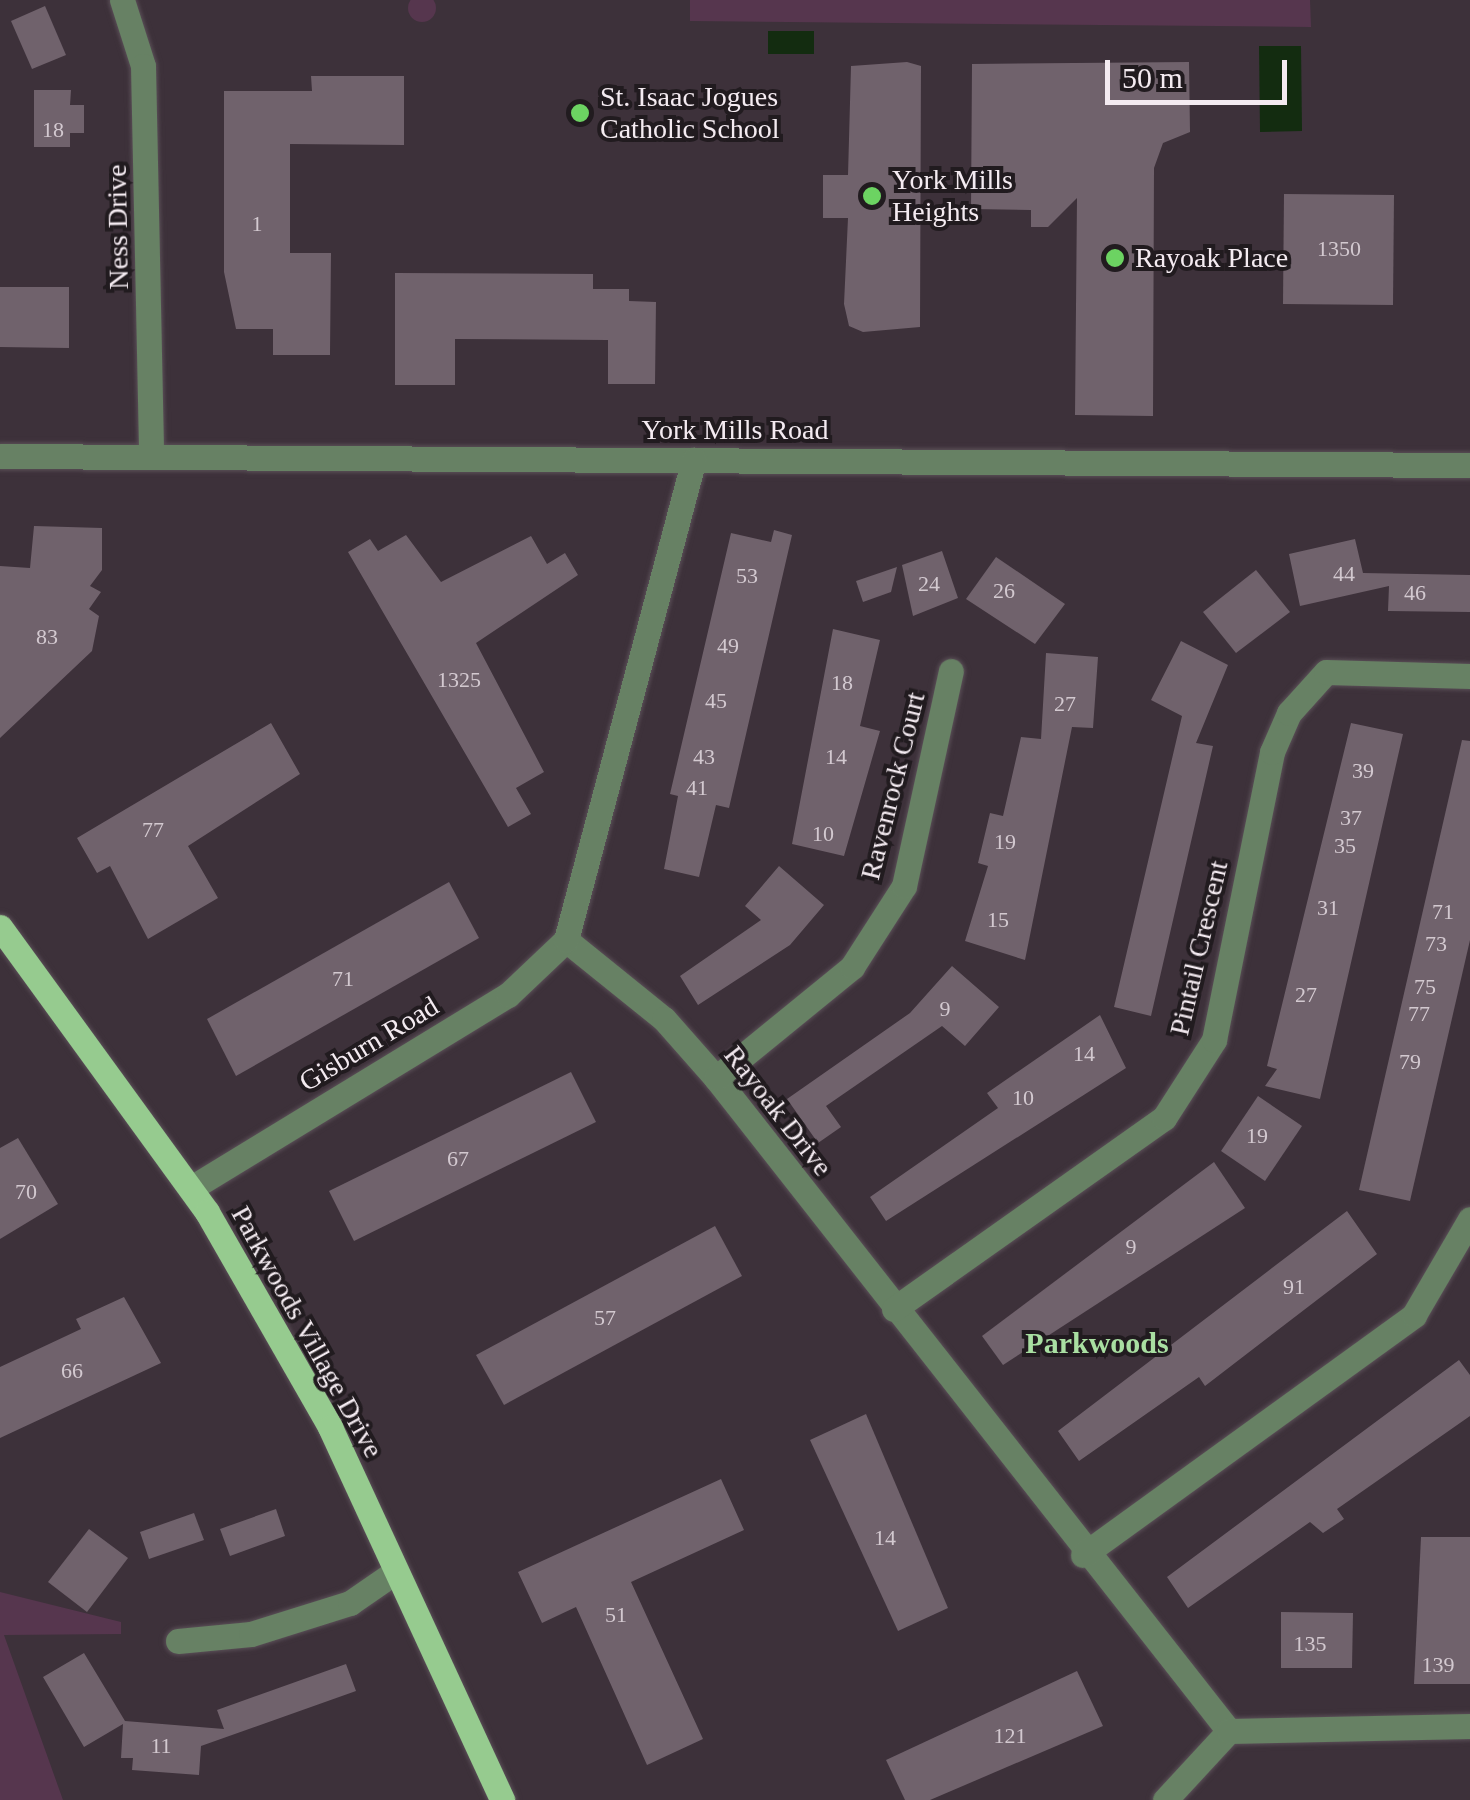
<!DOCTYPE html>
<style>
body{margin:0}
#map{position:relative;width:1470px;height:1800px;overflow:hidden;background:#3d313a;font-family:"Times New Roman",serif}
div>[style]{position:absolute}
[style*='--x']{left:calc(var(--x)*1px);top:calc(var(--y)*1px);width:calc(var(--w)*1px);rotate:calc(var(--a)*1deg)}
.green>*{inset:0;background:#56364e}
.round{border-radius:50%}
.water>*{inset:0;background:#132c10}
.building>*{inset:0;background:#70626c}
.roads{filter:drop-shadow(0 0 2px #5a4f57) drop-shadow(0 0 2px #5a4f57)}
.minor>*{height:25px;margin:-12.5px;padding:0 12.5px;transform-origin:12.5px;border-radius:12.5px;background:#678164}
.major>*{height:25px;margin:-12.5px;padding:0 12.5px;transform-origin:12.5px;border-radius:12.5px;background:#96cb8f}
.dots>*{width:28px;height:28px;translate:-50% -50%;box-sizing:border-box;border:5px solid #211b1f;border-radius:50%}
span{translate:-50% -50%;white-space:nowrap;text-align:center;line-height:1.15;-webkit-text-stroke:8px #211b1f;paint-order:stroke}
.number-label{font-size:22px;color:#d3c9d0}
.number-label span{-webkit-text-stroke-width:0}
.poi-label{font-size:28px;color:#f4ebf1}
.left{translate:0 -50%;text-align:left}
.street-label{font-size:28px;color:#f4ebf1}
.neighbourhood-label{font-size:30px;color:#a9dfa2;font-weight:700}
.scale{position:absolute;left:1105px;top:60px;width:182px;height:45px;box-sizing:border-box;border:5px solid #f4ebf1;border-top:0;padding-left:12px;font-size:30px;line-height:35px;white-space:nowrap;color:#f4ebf1;-webkit-text-stroke:8px #211b1f;paint-order:stroke}
</style>
<div id="map">
<div class="green">
<i class="round" style="left:408px;top:-6px;width:28px;height:28px"></i>
<i style="clip-path:polygon(690px 0,1310px 0,1311px 27px,690px 21px)"></i>
<i style="clip-path:polygon(0 1592px,121px 1622px,121px 1634px,4px 1635px,63px 1800px,0 1800px)"></i>
</div>
<div class="water">
<i style="clip-path:polygon(768px 31px,814px 31px,814px 54px,768px 54px)"></i>
<i style="clip-path:polygon(1259px 46px,1301px 46px,1302px 131px,1260px 132px)"></i>
</div>
<div class="building">
<i style="clip-path:polygon(45px 6px,66px 55px,32px 69px,11px 21px)"></i>
<i style="clip-path:polygon(907px 62px,921px 66px,920px 327px,863px 332px,849px 326px,844px 304px,848px 218px,823px 218px,823px 175px,848px 175px,851px 66px)"></i>
<i style="clip-path:polygon(1189px 62px,1190px 132px,1163px 143px,1154px 168px,1153px 416px,1075px 415px,1077px 198px,1048px 227px,1031px 227px,1031px 210px,971px 209px,972px 64px)"></i>
<i style="clip-path:polygon(311px 76px,404px 76px,404px 145px,290px 144px,290px 253px,331px 253px,330px 355px,273px 355px,273px 329px,236px 329px,224px 272px,224px 91px,312px 91px)"></i>
<i style="clip-path:polygon(34px 90px,71px 90px,70px 105px,84px 105px,84px 133px,70px 133px,70px 147px,34px 147px)"></i>
<i style="clip-path:polygon(1284px 194px,1394px 195px,1393px 305px,1283px 304px)"></i>
<i style="clip-path:polygon(395px 273px,593px 274px,593px 289px,629px 289px,629px 301px,656px 302px,655px 384px,608px 384px,608px 340px,455px 339px,455px 385px,395px 385px)"></i>
<i style="clip-path:polygon(0 287px,69px 287px,69px 348px,0 347px)"></i>
<i style="clip-path:polygon(34px 526px,102px 528px,102px 570px,90px 586px,101px 592px,89px 609px,99px 616px,92px 651px,0 738px,0 566px,30px 568px)"></i>
<i style="clip-path:polygon(774px 530px,792px 535px,729px 808px,716px 805px,699px 877px,664px 869px,678px 796px,670px 794px,731px 533px,771px 542px)"></i>
<i style="clip-path:polygon(406px 535px,441px 582px,531px 536px,547px 564px,565px 553px,578px 575px,476px 643px,544px 772px,516px 788px,531px 814px,508px 827px,348px 552px,370px 539px,378px 551px)"></i>
<i style="clip-path:polygon(1355px 539px,1363px 573px,1470px 575px,1470px 612px,1388px 611px,1389px 586px,1300px 606px,1289px 554px)"></i>
<i style="clip-path:polygon(942px 551px,958px 598px,913px 616px,902px 565px)"></i>
<i style="clip-path:polygon(996px 557px,1065px 604px,1035px 644px,966px 599px)"></i>
<i style="clip-path:polygon(897px 567px,891px 592px,863px 602px,856px 581px)"></i>
<i style="clip-path:polygon(1256px 570px,1290px 612px,1236px 653px,1203px 612px)"></i>
<i style="clip-path:polygon(833px 629px,880px 640px,860px 726px,880px 731px,844px 856px,792px 844px)"></i>
<i style="clip-path:polygon(1181px 641px,1228px 665px,1196px 743px,1213px 746px,1151px 1016px,1114px 1007px,1182px 716px,1151px 700px)"></i>
<i style="clip-path:polygon(1046px 653px,1098px 657px,1093px 728px,1072px 727px,1025px 960px,965px 941px,988px 866px,978px 863px,990px 813px,1003px 816px,1021px 737px,1041px 739px)"></i>
<i style="clip-path:polygon(271px 723px,300px 774px,188px 846px,218px 898px,148px 939px,110px 866px,97px 873px,77px 838px)"></i>
<i style="clip-path:polygon(1351px 723px,1403px 734px,1320px 1099px,1265px 1086px,1277px 1069px,1267px 1066px)"></i>
<i style="clip-path:polygon(1462px 740px,1470px 741px,1470px 940px,1410px 1201px,1359px 1190px)"></i>
<i style="clip-path:polygon(779px 866px,824px 905px,790px 945px,698px 1005px,680px 976px,761px 920px,745px 906px)"></i>
<i style="clip-path:polygon(449px 882px,479px 938px,236px 1076px,207px 1019px)"></i>
<i style="clip-path:polygon(952px 966px,999px 1007px,965px 1046px,942px 1026px,826px 1106px,841px 1127px,818px 1143px,787px 1099px,910px 1013px)"></i>
<i style="clip-path:polygon(1100px 1015px,1126px 1068px,886px 1221px,870px 1197px,998px 1108px,987px 1093px)"></i>
<i style="clip-path:polygon(571px 1072px,596px 1122px,354px 1241px,329px 1191px)"></i>
<i style="clip-path:polygon(1258px 1096px,1302px 1126px,1265px 1181px,1221px 1151px)"></i>
<i style="clip-path:polygon(18px 1138px,58px 1204px,0 1239px,0 1148px)"></i>
<i style="clip-path:polygon(1214px 1162px,1245px 1208px,1003px 1365px,982px 1336px)"></i>
<i style="clip-path:polygon(1347px 1211px,1377px 1254px,1205px 1386px,1199px 1377px,1079px 1461px,1058px 1431px)"></i>
<i style="clip-path:polygon(715px 1226px,742px 1276px,504px 1405px,476px 1355px)"></i>
<i style="clip-path:polygon(124px 1297px,161px 1363px,0 1438px,0 1367px,81px 1329px,76px 1319px)"></i>
<i style="clip-path:polygon(1459px 1360px,1470px 1375px,1470px 1416px,1337px 1509px,1344px 1519px,1323px 1533px,1310px 1522px,1188px 1608px,1167px 1577px)"></i>
<i style="clip-path:polygon(866px 1414px,948px 1608px,898px 1631px,810px 1440px)"></i>
<i style="clip-path:polygon(721px 1479px,744px 1530px,631px 1582px,703px 1739px,647px 1765px,576px 1607px,542px 1623px,518px 1572px)"></i>
<i style="clip-path:polygon(276px 1509px,285px 1536px,230px 1556px,220px 1529px)"></i>
<i style="clip-path:polygon(194px 1513px,204px 1540px,149px 1559px,140px 1532px)"></i>
<i style="clip-path:polygon(89px 1529px,128px 1558px,87px 1612px,48px 1582px)"></i>
<i style="clip-path:polygon(1421px 1537px,1470px 1537px,1470px 1684px,1414px 1684px)"></i>
<i style="clip-path:polygon(1281px 1612px,1353px 1613px,1352px 1668px,1281px 1668px)"></i>
<i style="clip-path:polygon(84px 1653px,125px 1721px,224px 1729px,217px 1710px,346px 1664px,356px 1691px,201px 1746px,199px 1775px,132px 1770px,133px 1758px,121px 1758px,123px 1724px,84px 1747px,43px 1677px)"></i>
<i style="clip-path:polygon(1077px 1671px,1103px 1726px,930px 1800px,905px 1800px,886px 1760px)"></i>
</div>
<div class="roads">
<div class="minor">
<i style="--x:122;--y:0;--w:69;--a:72.3"></i>
<i style="--x:143;--y:66;--w:391;--a:88.8"></i>
<i style="--x:0;--y:456;--w:1470;--a:0.35"></i>
<i style="--x:566;--y:940;--w:126;--a:38.9"></i>
<i style="--x:664;--y:1019;--w:79;--a:48.6"></i>
<i style="--x:716;--y:1078;--w:830;--a:51.85"></i>
<i style="--x:716;--y:1078;--w:176;--a:-39.2"></i>
<i style="--x:852;--y:967;--w:96;--a:-57.3"></i>
<i style="--x:904;--y:886;--w:220;--a:-77.7"></i>
<i style="--x:193;--y:1187;--w:369;--a:-31.4"></i>
<i style="--x:508;--y:995;--w:80;--a:-43.5"></i>
<i style="--x:566;--y:940;--w:497;--a:-75.1"></i>
<i style="--x:894;--y:1309;--w:331;--a:-35.3"></i>
<i style="--x:1164;--y:1118;--w:93;--a:-57.3"></i>
<i style="--x:1214;--y:1040;--w:294;--a:-78.6"></i>
<i style="--x:1272;--y:752;--w:43;--a:-66.4"></i>
<i style="--x:1289;--y:713;--w:55;--a:-47.9"></i>
<i style="--x:1326;--y:672;--w:144;--a:1.6"></i>
<i style="--x:1083;--y:1555;--w:409;--a:-35.9"></i>
<i style="--x:1414;--y:1315;--w:111;--a:-59.7"></i>
<i style="--x:178;--y:1641;--w:73;--a:-5.5"></i>
<i style="--x:251;--y:1634;--w:104;--a:-17.4"></i>
<i style="--x:350;--y:1603;--w:55;--a:-34.6"></i>
<i style="--x:1165;--y:1800;--w:94;--a:-47.2"></i>
<i style="--x:1229;--y:1731;--w:241;--a:-1.2"></i>
</div>
<div class="major">
<i style="--x:0;--y:927;--w:352;--a:54"></i>
<i style="--x:207;--y:1212;--w:248;--a:60.2"></i>
<i style="--x:330;--y:1427;--w:411;--a:65.2"></i>
</div>
</div>
<div class="dots">
<i style="left:580px;top:113px;background:#6cd362"></i>
<i style="left:872px;top:196px;background:#6cd362"></i>
<i style="left:1115px;top:258px;background:#6cd362"></i>
</div>
<div class="number-label">
<span style="left:53px;top:130px">18</span>
<span style="left:257px;top:224px">1</span>
<span style="left:1339px;top:249px">1350</span>
<span style="left:1344px;top:574px">44</span>
<span style="left:747px;top:576px">53</span>
<span style="left:929px;top:584px">24</span>
<span style="left:1004px;top:591px">26</span>
<span style="left:1415px;top:593px">46</span>
<span style="left:47px;top:637px">83</span>
<span style="left:728px;top:646px">49</span>
<span style="left:459px;top:680px">1325</span>
<span style="left:842px;top:683px">18</span>
<span style="left:716px;top:701px">45</span>
<span style="left:1065px;top:704px">27</span>
<span style="left:704px;top:757px">43</span>
<span style="left:836px;top:757px">14</span>
<span style="left:1363px;top:771px">39</span>
<span style="left:697px;top:788px">41</span>
<span style="left:1351px;top:818px">37</span>
<span style="left:153px;top:830px">77</span>
<span style="left:823px;top:834px">10</span>
<span style="left:1005px;top:842px">19</span>
<span style="left:1345px;top:846px">35</span>
<span style="left:1328px;top:908px">31</span>
<span style="left:1443px;top:912px">71</span>
<span style="left:998px;top:920px">15</span>
<span style="left:1436px;top:944px">73</span>
<span style="left:343px;top:979px">71</span>
<span style="left:1425px;top:987px">75</span>
<span style="left:1306px;top:995px">27</span>
<span style="left:945px;top:1009px">9</span>
<span style="left:1419px;top:1014px">77</span>
<span style="left:1084px;top:1054px">14</span>
<span style="left:1410px;top:1062px">79</span>
<span style="left:1023px;top:1098px">10</span>
<span style="left:1257px;top:1136px">19</span>
<span style="left:458px;top:1159px">67</span>
<span style="left:26px;top:1192px">70</span>
<span style="left:1131px;top:1247px">9</span>
<span style="left:1294px;top:1287px">91</span>
<span style="left:605px;top:1318px">57</span>
<span style="left:72px;top:1371px">66</span>
<span style="left:885px;top:1538px">14</span>
<span style="left:616px;top:1615px">51</span>
<span style="left:1310px;top:1644px">135</span>
<span style="left:1438px;top:1665px">139</span>
<span style="left:1010px;top:1736px">121</span>
<span style="left:161px;top:1746px">11</span>
</div>
<div class="poi-label">
<span class="left" style="left:600px;top:113px">St. Isaac Jogues<br>Catholic School</span>
<span class="left" style="left:892px;top:196px">York Mills<br>Heights</span>
<span class="left" style="left:1135px;top:258px">Rayoak Place</span>
</div>
<div class="street-label">
<span style="left:118px;top:227px;rotate:-91deg">Ness Drive</span>
<span style="left:735px;top:430px">York Mills Road</span>
<span style="left:893px;top:786px;rotate:-76deg">Ravenrock Court</span>
<span style="left:1199px;top:948px;rotate:-77deg">Pintail Crescent</span>
<span style="left:369px;top:1044px;rotate:-31deg">Gisburn Road</span>
<span style="left:778px;top:1111px;rotate:52deg">Rayoak Drive</span>
<span style="left:307px;top:1332px;rotate:61deg">Parkwoods Village Drive</span>
</div>
<div class="neighbourhood-label">
<span style="left:1097px;top:1343px">Parkwoods</span>
</div>
<div class="scale">50 m</div>
</div>
